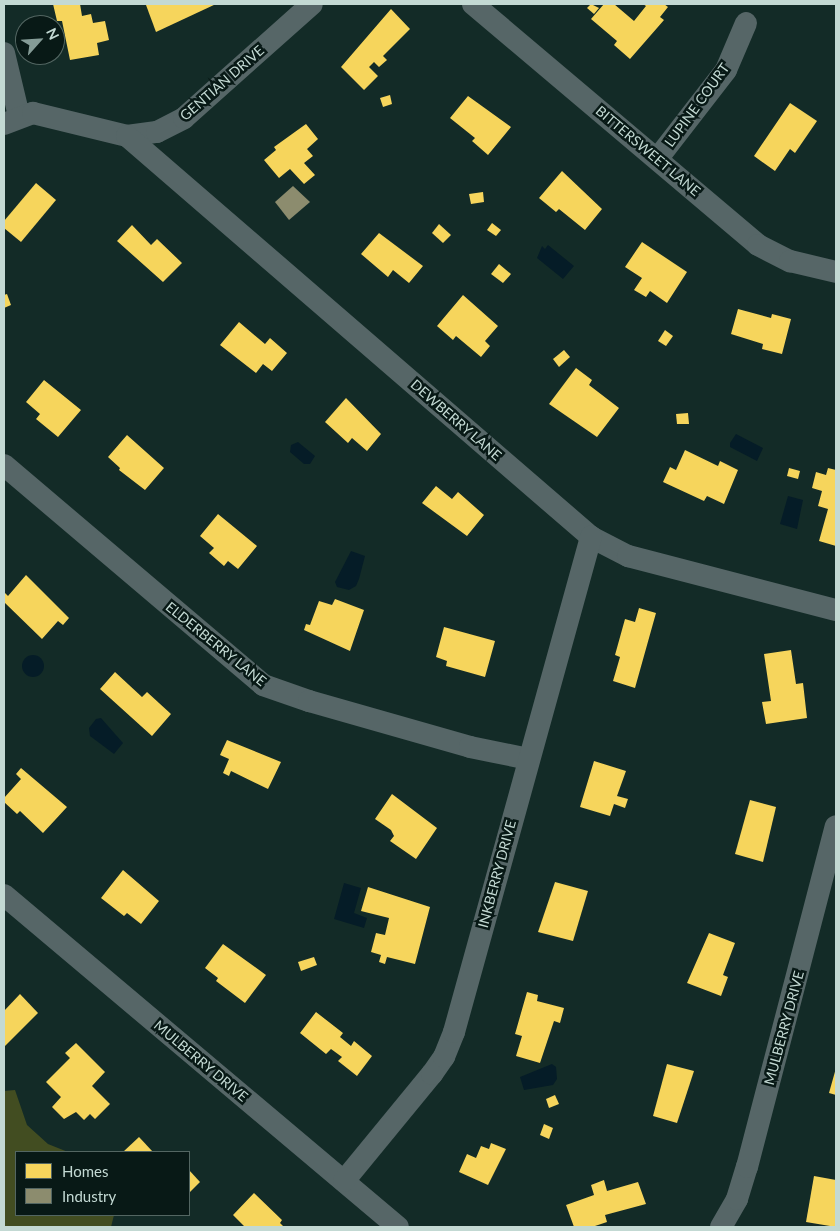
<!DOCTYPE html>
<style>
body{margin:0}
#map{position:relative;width:840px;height:1231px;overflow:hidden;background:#132b27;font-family:Lato,sans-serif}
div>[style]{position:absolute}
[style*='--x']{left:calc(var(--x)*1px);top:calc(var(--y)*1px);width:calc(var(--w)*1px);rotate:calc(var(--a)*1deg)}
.green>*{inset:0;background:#424d21}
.water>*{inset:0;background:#051c27}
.round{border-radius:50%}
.homes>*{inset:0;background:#f6d55c}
.industry>*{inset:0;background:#8c8c6e}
.street>*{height:22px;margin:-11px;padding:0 11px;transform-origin:11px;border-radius:11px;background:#566667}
span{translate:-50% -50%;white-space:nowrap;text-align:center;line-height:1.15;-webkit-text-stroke:5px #081916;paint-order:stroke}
.street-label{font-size:14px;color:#c3d9d3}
.frame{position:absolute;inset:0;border:5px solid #c3d9d3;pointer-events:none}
.legend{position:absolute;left:15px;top:1151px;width:175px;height:65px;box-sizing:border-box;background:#081916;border:1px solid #536662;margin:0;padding:6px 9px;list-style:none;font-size:15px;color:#c3d9d3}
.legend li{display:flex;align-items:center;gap:10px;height:25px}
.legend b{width:25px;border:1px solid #536662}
.north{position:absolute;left:15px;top:15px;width:50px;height:50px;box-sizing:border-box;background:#081916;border:1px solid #536662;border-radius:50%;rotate:64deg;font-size:14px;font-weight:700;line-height:20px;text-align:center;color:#c3d9d3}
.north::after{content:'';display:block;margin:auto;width:18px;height:22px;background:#859c97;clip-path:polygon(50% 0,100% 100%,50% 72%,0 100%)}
</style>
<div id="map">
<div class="green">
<i style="clip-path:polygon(15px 1090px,27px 1125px,48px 1144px,68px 1152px,16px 1152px,16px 1215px,114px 1215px,111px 1227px,4px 1227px,4px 1091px)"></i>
</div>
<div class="water">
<i style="clip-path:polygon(548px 245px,574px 266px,563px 279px,537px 258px,542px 246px,545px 249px)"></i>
<i style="clip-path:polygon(736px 434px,763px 448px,757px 461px,730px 447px,730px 443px)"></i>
<i style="clip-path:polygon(298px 442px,315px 456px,310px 464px,304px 464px,290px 452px,291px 445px)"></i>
<i style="clip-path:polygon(788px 496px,803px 500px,797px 529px,780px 524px)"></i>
<i style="clip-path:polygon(351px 551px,365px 556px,359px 579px,356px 586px,349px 590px,337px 587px,335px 582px)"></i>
<i class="round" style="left:22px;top:655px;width:22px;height:22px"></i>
<i style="clip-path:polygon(101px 718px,123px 743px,114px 754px,90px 736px,89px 728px,96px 719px)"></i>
<i style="clip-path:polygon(344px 883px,361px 888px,354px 913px,367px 918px,364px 928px,334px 919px)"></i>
<i style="clip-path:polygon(552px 1064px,556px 1067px,557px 1079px,553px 1085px,524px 1090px,520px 1077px)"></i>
</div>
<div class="homes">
<i style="clip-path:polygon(53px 4px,80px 4px,82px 16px,91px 14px,93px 23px,105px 21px,109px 40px,97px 43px,99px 55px,70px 60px,62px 21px,57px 21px)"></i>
<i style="clip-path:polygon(148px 4px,216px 4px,156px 32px,146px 5px)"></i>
<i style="clip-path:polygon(591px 4px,599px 8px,594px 14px,587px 8px)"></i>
<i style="clip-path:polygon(604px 4px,614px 4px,634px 21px,646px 6px,643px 4px,664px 4px,668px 7px,660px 17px,664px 20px,630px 59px,614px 45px,617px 41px,591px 19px)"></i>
<i style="clip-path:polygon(391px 9px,410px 29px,383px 56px,387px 60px,379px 67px,374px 62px,369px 67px,378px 76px,364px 90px,341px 67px)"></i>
<i style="clip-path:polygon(390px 95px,392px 104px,383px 107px,380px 98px)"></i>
<i style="clip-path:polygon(468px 96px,511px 127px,488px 155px,472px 141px,475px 138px,450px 118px)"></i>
<i style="clip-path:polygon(790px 103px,817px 121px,795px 153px,790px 149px,775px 171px,754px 156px)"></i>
<i style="clip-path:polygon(306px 124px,318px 139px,307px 149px,313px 156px,304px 163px,315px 175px,304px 184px,290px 169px,279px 178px,264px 160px,276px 150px,274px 147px)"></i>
<i style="clip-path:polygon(562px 171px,602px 209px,585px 230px,559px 209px,556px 212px,539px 198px)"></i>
<i style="clip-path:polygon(36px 183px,56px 200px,21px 242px,4px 228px,4px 221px)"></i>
<i style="clip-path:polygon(483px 192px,484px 202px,471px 204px,469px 194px)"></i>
<i style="clip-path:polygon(492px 223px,501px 230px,496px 236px,487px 230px)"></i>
<i style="clip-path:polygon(439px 224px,451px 235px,443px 243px,432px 233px)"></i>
<i style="clip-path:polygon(132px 225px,151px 245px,157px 239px,182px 263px,163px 282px,117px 241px)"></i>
<i style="clip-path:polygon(379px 233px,423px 266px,409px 283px,393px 270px,388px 277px,361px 254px)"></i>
<i style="clip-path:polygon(642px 242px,687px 272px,667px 303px,650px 291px,646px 297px,634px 290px,642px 278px,625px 267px)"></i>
<i style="clip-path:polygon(499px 264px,511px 274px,503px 283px,491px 274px)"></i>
<i style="clip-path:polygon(7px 294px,11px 305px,4px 308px,4px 295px)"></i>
<i style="clip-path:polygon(463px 295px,498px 326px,485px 341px,490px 346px,481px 357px,456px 336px,453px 340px,437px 326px)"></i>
<i style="clip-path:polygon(738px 309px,771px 318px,772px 314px,791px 319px,782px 354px,762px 349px,763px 344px,731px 334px)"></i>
<i style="clip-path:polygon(239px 322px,265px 344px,270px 338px,287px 353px,272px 371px,263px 364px,256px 373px,220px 345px)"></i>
<i style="clip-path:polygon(665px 330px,673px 336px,666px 346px,658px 341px)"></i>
<i style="clip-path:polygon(564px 350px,570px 357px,559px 367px,553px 359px)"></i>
<i style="clip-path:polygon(576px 368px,592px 380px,589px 385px,619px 408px,597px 437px,549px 404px)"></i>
<i style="clip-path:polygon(44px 380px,81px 410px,58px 437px,36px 419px,40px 414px,26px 402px)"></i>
<i style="clip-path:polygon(346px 398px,381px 434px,367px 451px,352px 438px,348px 443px,325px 422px)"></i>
<i style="clip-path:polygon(688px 413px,689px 424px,677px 424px,676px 414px)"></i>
<i style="clip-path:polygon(127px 435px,164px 468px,145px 490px,119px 470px,120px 468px,108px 457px)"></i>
<i style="clip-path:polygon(685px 450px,718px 466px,720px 461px,738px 470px,724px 504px,707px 496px,704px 501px,663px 482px,670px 467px,676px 470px)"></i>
<i style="clip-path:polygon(789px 468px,800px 471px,798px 479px,787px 476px)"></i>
<i style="clip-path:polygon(828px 468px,836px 470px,836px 546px,819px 541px,828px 509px,818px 506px,822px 491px,812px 488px,816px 472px,826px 475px)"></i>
<i style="clip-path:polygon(436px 486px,452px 499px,458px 492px,484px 515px,467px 536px,422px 503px)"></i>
<i style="clip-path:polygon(218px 514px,257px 546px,238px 569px,228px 561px,224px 566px,209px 553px,214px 548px,200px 536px)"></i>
<i style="clip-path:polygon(26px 575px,69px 618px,63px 625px,58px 621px,42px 639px,4px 602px,4px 592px,8px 596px)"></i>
<i style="clip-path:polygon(335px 599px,364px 610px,350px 651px,304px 630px,306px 624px,310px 625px,319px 601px,332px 605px)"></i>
<i style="clip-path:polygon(639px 608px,656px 613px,635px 688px,613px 681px,620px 657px,615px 655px,625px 619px,635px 622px)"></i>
<i style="clip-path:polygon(444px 627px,495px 641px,485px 677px,446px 666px,447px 661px,436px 657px)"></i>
<i style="clip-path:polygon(791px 650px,796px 684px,803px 683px,807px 718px,766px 724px,762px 702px,771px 701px,764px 654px)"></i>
<i style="clip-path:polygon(115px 672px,142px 697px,147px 692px,171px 714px,152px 736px,100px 689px)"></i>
<i style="clip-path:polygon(227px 740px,281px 762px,268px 789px,231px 771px,229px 776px,223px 773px,229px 759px,220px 755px)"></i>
<i style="clip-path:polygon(594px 761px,626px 771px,617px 796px,628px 799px,625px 808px,614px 804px,610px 816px,580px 807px)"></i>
<i style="clip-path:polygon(21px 768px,67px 807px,43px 833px,20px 811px,17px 814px,4px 802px,4px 798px,21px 779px,16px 774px)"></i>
<i style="clip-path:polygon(392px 794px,437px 828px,416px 859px,390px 841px,394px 836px,391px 830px,375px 819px)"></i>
<i style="clip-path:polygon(750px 800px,776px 807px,763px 862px,735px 854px)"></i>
<i style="clip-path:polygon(123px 870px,159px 901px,141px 924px,127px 913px,124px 916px,101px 898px)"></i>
<i style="clip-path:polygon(555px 882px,588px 891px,573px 941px,538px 932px)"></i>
<i style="clip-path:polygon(368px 887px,430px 907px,415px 964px,387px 957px,385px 964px,379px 962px,381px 955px,371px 952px,376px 933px,385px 935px,389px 918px,361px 911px)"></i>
<i style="clip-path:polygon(709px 933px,735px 943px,723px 975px,728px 977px,721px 996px,687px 983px)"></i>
<i style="clip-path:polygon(223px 944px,266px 975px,245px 1003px,216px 981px,218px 978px,205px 968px)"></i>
<i style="clip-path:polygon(314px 957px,317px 965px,301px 971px,298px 962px)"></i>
<i style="clip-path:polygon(527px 992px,538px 995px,537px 1001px,564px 1008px,560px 1023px,554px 1021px,540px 1063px,516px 1056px,522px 1036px,515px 1034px)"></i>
<i style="clip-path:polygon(20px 994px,38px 1013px,4px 1047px,4px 1011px)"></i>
<i style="clip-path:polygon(316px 1012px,343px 1033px,340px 1037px,351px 1046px,354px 1041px,372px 1056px,357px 1076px,338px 1061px,342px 1057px,331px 1049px,326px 1054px,300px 1033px)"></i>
<i style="clip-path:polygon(76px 1043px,105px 1072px,92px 1086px,110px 1104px,95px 1119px,90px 1114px,84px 1120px,76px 1112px,64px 1119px,52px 1107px,61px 1097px,46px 1082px,70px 1058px,65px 1053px)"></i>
<i style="clip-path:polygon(667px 1064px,694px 1071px,677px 1123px,653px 1116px)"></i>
<i style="clip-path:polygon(836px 1068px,836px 1095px,829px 1093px)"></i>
<i style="clip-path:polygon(555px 1095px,559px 1104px,549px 1108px,546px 1099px)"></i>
<i style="clip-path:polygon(544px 1124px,553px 1128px,549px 1139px,540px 1135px)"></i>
<i style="clip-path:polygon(139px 1137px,153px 1152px,123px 1152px)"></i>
<i style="clip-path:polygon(491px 1143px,506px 1149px,488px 1185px,459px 1172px,467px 1154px,476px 1158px,481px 1146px,489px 1149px)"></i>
<i style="clip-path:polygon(189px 1170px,200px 1182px,189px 1193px)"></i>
<i style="clip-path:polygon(814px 1176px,836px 1180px,836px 1227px,806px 1222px)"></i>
<i style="clip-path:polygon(604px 1180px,607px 1191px,638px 1182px,646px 1204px,605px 1215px,607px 1222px,592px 1227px,574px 1227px,566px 1205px,594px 1195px,591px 1185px)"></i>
<i style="clip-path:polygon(254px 1193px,282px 1220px,280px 1223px,284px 1227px,245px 1227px,233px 1215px)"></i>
</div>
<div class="industry">
<i style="clip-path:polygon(293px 186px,310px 202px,289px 220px,275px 202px)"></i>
</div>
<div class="street">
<i style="--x:473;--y:4;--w:373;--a:40.2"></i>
<i style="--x:758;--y:245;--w:36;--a:27"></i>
<i style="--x:790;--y:261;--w:47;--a:13.4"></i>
<i style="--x:4;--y:53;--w:65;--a:76.6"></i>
<i style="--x:4;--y:124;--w:31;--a:-21"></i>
<i style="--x:33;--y:113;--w:97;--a:13.7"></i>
<i style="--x:127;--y:136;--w:30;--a:-8"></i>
<i style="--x:157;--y:132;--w:30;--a:-27"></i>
<i style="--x:184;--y:118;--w:171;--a:-41.7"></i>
<i style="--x:127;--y:136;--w:613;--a:40.83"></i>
<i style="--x:591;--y:537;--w:42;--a:27.2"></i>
<i style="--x:628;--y:556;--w:215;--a:14.6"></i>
<i style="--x:658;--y:158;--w:111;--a:-52.3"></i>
<i style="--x:726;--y:70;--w:51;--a:-66.9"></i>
<i style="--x:4;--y:465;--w:340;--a:40.3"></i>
<i style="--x:263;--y:685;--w:49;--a:19.2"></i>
<i style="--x:309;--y:701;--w:167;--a:15.9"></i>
<i style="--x:470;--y:747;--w:60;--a:11.5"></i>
<i style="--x:4;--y:895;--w:515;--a:40.12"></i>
<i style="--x:344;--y:1181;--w:139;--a:-50.6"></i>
<i style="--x:432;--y:1074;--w:21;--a:-55"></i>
<i style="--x:444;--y:1057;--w:27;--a:-68"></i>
<i style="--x:454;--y:1032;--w:514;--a:-74.53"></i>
<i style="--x:721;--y:1227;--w:32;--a:-60"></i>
<i style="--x:737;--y:1199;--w:34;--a:-73"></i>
<i style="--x:747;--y:1167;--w:352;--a:-75.4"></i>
</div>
<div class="street-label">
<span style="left:222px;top:83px;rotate:-41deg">GENTIAN DRIVE</span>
<span style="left:697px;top:105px;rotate:-54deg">LUPINE COURT</span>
<span style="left:648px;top:151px;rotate:40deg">BITTERSWEET LANE</span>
<span style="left:456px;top:420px;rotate:41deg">DEWBERRY LANE</span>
<span style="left:216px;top:644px;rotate:39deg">ELDERBERRY LANE</span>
<span style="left:497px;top:874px;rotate:-75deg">INKBERRY DRIVE</span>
<span style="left:784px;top:1028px;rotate:-75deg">MULBERRY DRIVE</span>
<span style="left:201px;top:1061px;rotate:40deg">MULBERRY DRIVE</span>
</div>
<div class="frame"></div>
<ul class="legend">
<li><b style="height:14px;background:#f6d55c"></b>Homes</li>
<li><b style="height:14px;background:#8c8c6e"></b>Industry</li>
</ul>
<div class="north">N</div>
</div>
